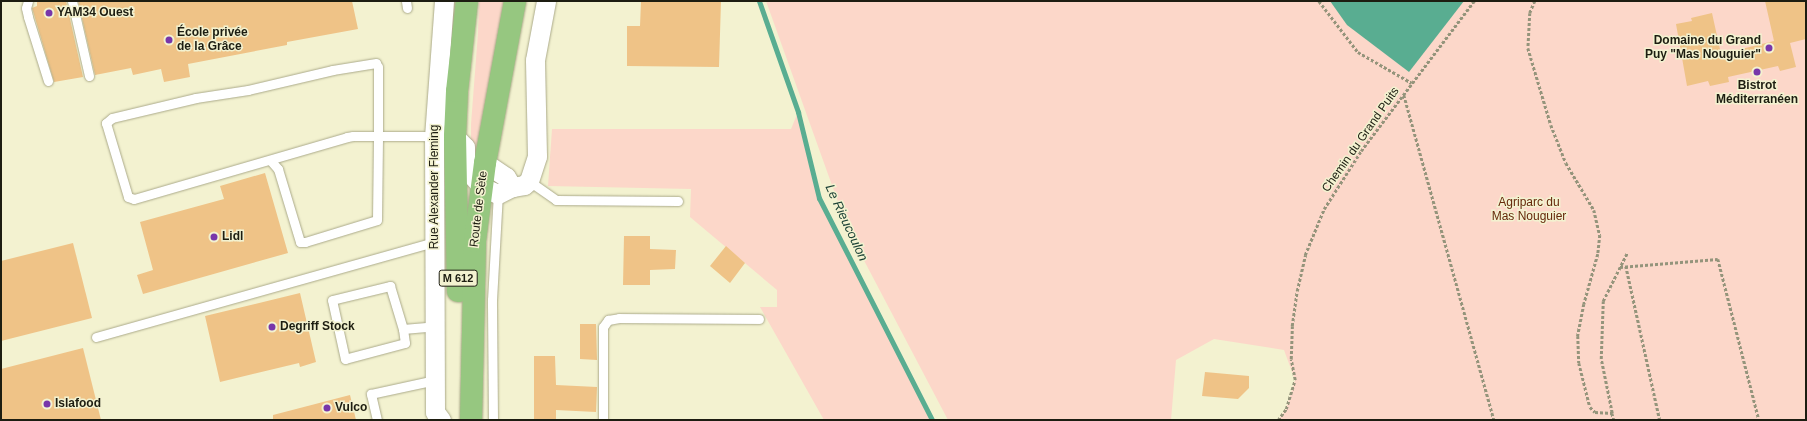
<!DOCTYPE html>
<meta charset="utf-8">
<style>
body{margin:0}
#map{position:relative;width:1807px;height:421px;overflow:hidden;background:#f3f2d0;font-family:Helvetica,sans-serif}
div>[style]{position:absolute}
[style*='--x']{left:calc(var(--x)*1px);top:calc(var(--y)*1px);width:calc(var(--w)*1px);rotate:calc(var(--a)*1deg)}
.green>*{inset:0;background:#fcd7c9}
.water>*{inset:0;background:#59ad91}
.stream>*{height:5px;margin:-2.5px;padding:0 2.5px;transform-origin:2.5px;border-radius:2.5px;background:#59ad91}
.building>*{inset:0;background:#efc387}
.path>*{height:2.5px;margin-top:-1.25px;transform-origin:0;background:repeating-linear-gradient(90deg,#94947b 0 3px,transparent 0 5px)}
.roads{filter:drop-shadow(0 0 1px #abaa8a) drop-shadow(0 0 1px #abaa8a)}
.service>*{height:9px;margin:-4.5px;padding:0 4.5px;transform-origin:4.5px;border-radius:4.5px;background:#fff}
.minor>*{height:19px;margin:-9.5px;padding:0 9.5px;transform-origin:9.5px;border-radius:9.5px;background:#fff}
.primary>*{height:22px;margin:-11px;padding:0 11px;transform-origin:11px;border-radius:11px;background:#96c780}
.dots>*{width:11px;height:11px;translate:-50% -50%;box-sizing:border-box;border:2px solid #f3f2d0;border-radius:50%}
span{translate:-50% -50%;white-space:nowrap;text-align:center;line-height:1.15;-webkit-text-stroke:3px #f3f2d0;paint-order:stroke}
.shield-label span{padding:1px 3px;background:#f3f2d0;border:1px solid;border-radius:3px;-webkit-text-stroke-width:0}
.shield-label{font-size:11px;color:#1d1d11;font-weight:700}
.poi-label{font-size:12px;color:#1d1d11;font-weight:700}
.left{translate:0 -50%;text-align:left}
.right{translate:-100% -50%;text-align:right}
.street-label{font-size:12px;color:#1d1d11}
.park-label{font-size:12px;color:#66280b}
.water-label{font-size:13px;color:#1b4135;font-style:italic}
.frame{position:absolute;inset:0;border:2px solid #1d1d11;pointer-events:none}
</style>
<div id="map">
<div class="green">
<i style="clip-path:polygon(479px 1px,504px 1px,478px 158px,471px 150px,471px 124px,478px 33px)"></i>
<i style="clip-path:polygon(766px 1px,1806px 1px,1806px 420px,1278px 420px,1286px 409px,1295px 380px,1284px 350px,1214px 339px,1176px 360px,1171px 420px,948px 420px,848px 230px)"></i>
<i style="clip-path:polygon(798px 112px,819px 198px,930px 420px,824px 420px,760px 307px,777px 307px,777px 290px,690px 217px,691px 189px,548px 186px,552px 129px,791px 129px)"></i>
</div>
<div class="water">
<i style="clip-path:polygon(1330px 1px,1464px 1px,1409px 72px,1347px 25px)"></i>
</div>
<div class="stream">
<i style="--x:759;--y:1;--w:118;--a:70.6"></i>
<i style="--x:798;--y:112;--w:89;--a:76.3"></i>
<i style="--x:819;--y:198;--w:249;--a:63"></i>
</div>
<div class="building">
<i style="clip-path:polygon(37px 1px,66px 1px,83px 77px,54px 82px,32px 8px,37px 6px)"></i>
<i style="clip-path:polygon(78px 1px,352px 1px,358px 29px,287px 42px,287px 45px,188px 64px,190px 77px,164px 82px,161px 69px,133px 75px,131px 68px,95px 75px)"></i>
<i style="clip-path:polygon(641px 1px,721px 1px,719px 67px,627px 66px,627px 26px,640px 26px)"></i>
<i style="clip-path:polygon(1765px 1px,1806px 1px,1806px 39px,1790px 43px,1796px 67px,1780px 71px,1778px 66px,1728px 77px,1729px 82px,1710px 86px,1708px 81px,1687px 86px,1676px 24px,1692px 21px,1691px 18px,1712px 13px,1721px 54px,1774px 41px)"></i>
<i style="clip-path:polygon(265px 173px,288px 253px,143px 294px,137px 275px,153px 270px,140px 222px,224px 199px,220px 186px)"></i>
<i style="clip-path:polygon(624px 236px,650px 236px,650px 249px,676px 250px,675px 269px,650px 270px,650px 285px,623px 285px)"></i>
<i style="clip-path:polygon(73px 243px,92px 318px,1px 341px,1px 261px)"></i>
<i style="clip-path:polygon(726px 246px,745px 263px,730px 283px,710px 266px)"></i>
<i style="clip-path:polygon(300px 293px,316px 362px,300px 367px,299px 363px,220px 382px,205px 316px)"></i>
<i style="clip-path:polygon(580px 324px,596px 324px,597px 360px,580px 359px)"></i>
<i style="clip-path:polygon(83px 348px,101px 420px,1px 420px,1px 369px)"></i>
<i style="clip-path:polygon(534px 356px,555px 356px,556px 385px,597px 387px,596px 412px,556px 410px,556px 420px,534px 420px)"></i>
<i style="clip-path:polygon(1205px 372px,1249px 376px,1249px 388px,1238px 399px,1202px 396px)"></i>
<i style="clip-path:polygon(350px 395px,356px 420px,273px 420px,273px 415px)"></i>
</div>
<div class="path">
<i style="--x:1319;--y:1;--w:64;--a:52.6"></i>
<i style="--x:1358;--y:52;--w:62;--a:29.9"></i>
<i style="--x:1535;--y:1;--w:13;--a:113"></i>
<i style="--x:1530;--y:13;--w:35;--a:93"></i>
<i style="--x:1528;--y:48;--w:80;--a:73.4"></i>
<i style="--x:1551;--y:125;--w:41;--a:68.5"></i>
<i style="--x:1566;--y:163;--w:55;--a:59.2"></i>
<i style="--x:1594;--y:210;--w:26;--a:77"></i>
<i style="--x:1600;--y:235;--w:19;--a:96"></i>
<i style="--x:1598;--y:254;--w:52;--a:105.6"></i>
<i style="--x:1584;--y:304;--w:33;--a:101"></i>
<i style="--x:1578;--y:336;--w:27;--a:88"></i>
<i style="--x:1579;--y:363;--w:45;--a:76"></i>
<i style="--x:1590;--y:407;--w:7;--a:45"></i>
<i style="--x:1595;--y:412;--w:17;--a:3"></i>
<i style="--x:1612;--y:413;--w:55;--a:-101.5"></i>
<i style="--x:1601;--y:359;--w:58;--a:-88"></i>
<i style="--x:1603;--y:301;--w:54;--a:-63.4"></i>
<i style="--x:1404;--y:95;--w:337;--a:74.5"></i>
<i style="--x:1626;--y:266;--w:158;--a:77.6"></i>
<i style="--x:1620;--y:267;--w:98;--a:-4.7"></i>
<i style="--x:1718;--y:259;--w:166;--a:75.7"></i>
<i style="--x:1612;--y:413;--w:7;--a:74"></i>
<i style="--x:1278;--y:420;--w:14;--a:-54"></i>
<i style="--x:1286;--y:409;--w:30;--a:-73"></i>
<i style="--x:1295;--y:380;--w:21;--a:-101"></i>
<i style="--x:1291;--y:359;--w:33;--a:-88"></i>
<i style="--x:1292;--y:326;--w:35;--a:-82"></i>
<i style="--x:1297;--y:291;--w:37;--a:-77"></i>
<i style="--x:1305;--y:255;--w:50;--a:-67.6"></i>
<i style="--x:1324;--y:209;--w:69;--a:-57.5"></i>
<i style="--x:1361;--y:151;--w:188;--a:-53"></i>
</div>
<div class="roads">
<div class="service">
<i style="--x:28;--y:1;--w:7;--a:106"></i>
<i style="--x:26;--y:8;--w:9;--a:77"></i>
<i style="--x:28;--y:17;--w:67;--a:72.6"></i>
<i style="--x:72;--y:1;--w:77;--a:77.2"></i>
<i style="--x:406;--y:1;--w:7;--a:82"></i>
<i style="--x:271;--y:161;--w:11;--a:49"></i>
<i style="--x:278;--y:169;--w:76;--a:73.2"></i>
<i style="--x:300;--y:242;--w:5;--a:0"></i>
<i style="--x:305;--y:242;--w:75;--a:-17"></i>
<i style="--x:377;--y:220;--w:84;--a:-89.3"></i>
<i style="--x:378;--y:136;--w:69;--a:-90"></i>
<i style="--x:378;--y:67;--w:4;--a:-117"></i>
<i style="--x:376;--y:63;--w:44;--a:170.8"></i>
<i style="--x:333;--y:70;--w:87;--a:166.8"></i>
<i style="--x:248;--y:90;--w:53;--a:171.3"></i>
<i style="--x:196;--y:98;--w:86;--a:166.6"></i>
<i style="--x:112;--y:118;--w:8;--a:140"></i>
<i style="--x:106;--y:123;--w:77;--a:73.4"></i>
<i style="--x:128;--y:197;--w:6;--a:18"></i>
<i style="--x:134;--y:199;--w:222;--a:-16.2"></i>
<i style="--x:347;--y:137;--w:6;--a:-9"></i>
<i style="--x:353;--y:136;--w:70;--a:0"></i>
<i style="--x:423;--y:136;--w:11;--a:5"></i>
<i style="--x:529;--y:181;--w:33;--a:35"></i>
<i style="--x:556;--y:200;--w:122;--a:0.5"></i>
<i style="--x:390;--y:286;--w:45;--a:73.2"></i>
<i style="--x:403;--y:329;--w:14;--a:82"></i>
<i style="--x:405;--y:343;--w:62;--a:165.1"></i>
<i style="--x:345;--y:359;--w:60;--a:-102.4"></i>
<i style="--x:332;--y:300;--w:60;--a:-13.6"></i>
<i style="--x:403;--y:329;--w:32;--a:-5"></i>
<i style="--x:96;--y:337;--w:352;--a:-15.7"></i>
<i style="--x:377;--y:420;--w:27;--a:-103"></i>
<i style="--x:371;--y:394;--w:66;--a:-12.3"></i>
<i style="--x:493;--y:420;--w:120;--a:-90.5"></i>
<i style="--x:492;--y:300;--w:106;--a:-86.8"></i>
<i style="--x:603;--y:420;--w:93;--a:-90"></i>
<i style="--x:603;--y:327;--w:9;--a:-54"></i>
<i style="--x:608;--y:320;--w:11;--a:-10"></i>
<i style="--x:619;--y:318;--w:140;--a:0.4"></i>
</div>
<div class="minor">
<i style="--x:459;--y:141;--w:8;--a:45"></i>
<i style="--x:465;--y:147;--w:12;--a:90"></i>
<i style="--x:465;--y:159;--w:14;--a:73"></i>
<i style="--x:469;--y:172;--w:20;--a:49"></i>
<i style="--x:482;--y:187;--w:17;--a:24"></i>
<i style="--x:498;--y:194;--w:16;--a:-27"></i>
<i style="--x:512;--y:187;--w:12;--a:-9"></i>
<i style="--x:524;--y:185;--w:6;--a:-39"></i>
<i style="--x:529;--y:181;--w:26;--a:-72"></i>
<i style="--x:537;--y:156;--w:96;--a:-91.2"></i>
<i style="--x:535;--y:60;--w:60;--a:-79.4"></i>
<i style="--x:485;--y:163;--w:25;--a:34"></i>
<i style="--x:506;--y:177;--w:12;--a:59"></i>
<i style="--x:441;--y:420;--w:10;--a:-127"></i>
<i style="--x:435;--y:412;--w:275;--a:-90.2"></i>
<i style="--x:434;--y:137;--w:136;--a:-85.8"></i>
</div>
<div class="primary">
<i style="--x:458;--y:291;--w:154;--a:-91.1"></i>
<i style="--x:455;--y:137;--w:46;--a:-87.5"></i>
<i style="--x:457;--y:91;--w:91;--a:-83.7"></i>
<i style="--x:471;--y:420;--w:179;--a:-88.7"></i>
<i style="--x:475;--y:241;--w:79;--a:-82.7"></i>
<i style="--x:485;--y:163;--w:165;--a:-79.5"></i>
</div>
</div>
<div class="dots">
<i style="left:49px;top:13px;background:#7836aa"></i>
<i style="left:169px;top:40px;background:#7836aa"></i>
<i style="left:1769px;top:48px;background:#7836aa"></i>
<i style="left:1757px;top:72px;background:#7836aa"></i>
<i style="left:214px;top:237px;background:#7836aa"></i>
<i style="left:272px;top:327px;background:#7836aa"></i>
<i style="left:47px;top:404px;background:#7836aa"></i>
<i style="left:327px;top:408px;background:#7836aa"></i>
</div>
<div class="shield-label">
<span style="left:458px;top:278px">M 612</span>
</div>
<div class="poi-label">
<span class="left" style="left:57px;top:13px">YAM34 Ouest</span>
<span class="left" style="left:177px;top:40px">École privée<br>de la Grâce</span>
<span class="right" style="left:1761px;top:48px">Domaine du Grand<br>Puy "Mas Nouguier"</span>
<span style="left:1757px;top:93px">Bistrot<br>Méditerranéen</span>
<span class="left" style="left:222px;top:237px">Lidl</span>
<span class="left" style="left:280px;top:327px">Degriff Stock</span>
<span class="left" style="left:55px;top:404px">Islafood</span>
<span class="left" style="left:335px;top:408px">Vulco</span>
</div>
<div class="street-label">
<span style="left:1361px;top:140px;rotate:-55deg">Chemin du Grand Puits</span>
<span style="left:435px;top:187px;rotate:-90deg">Rue Alexander Fleming</span>
<span style="left:479px;top:209px;rotate:-83deg">Route de Sète</span>
</div>
<div class="park-label">
<span style="left:1529px;top:210px">Agriparc du<br>Mas Nouguier</span>
</div>
<div class="water-label">
<span style="left:846px;top:223px;rotate:65deg">Le Rieucoulon</span>
</div>
<div class="frame"></div>
</div>
